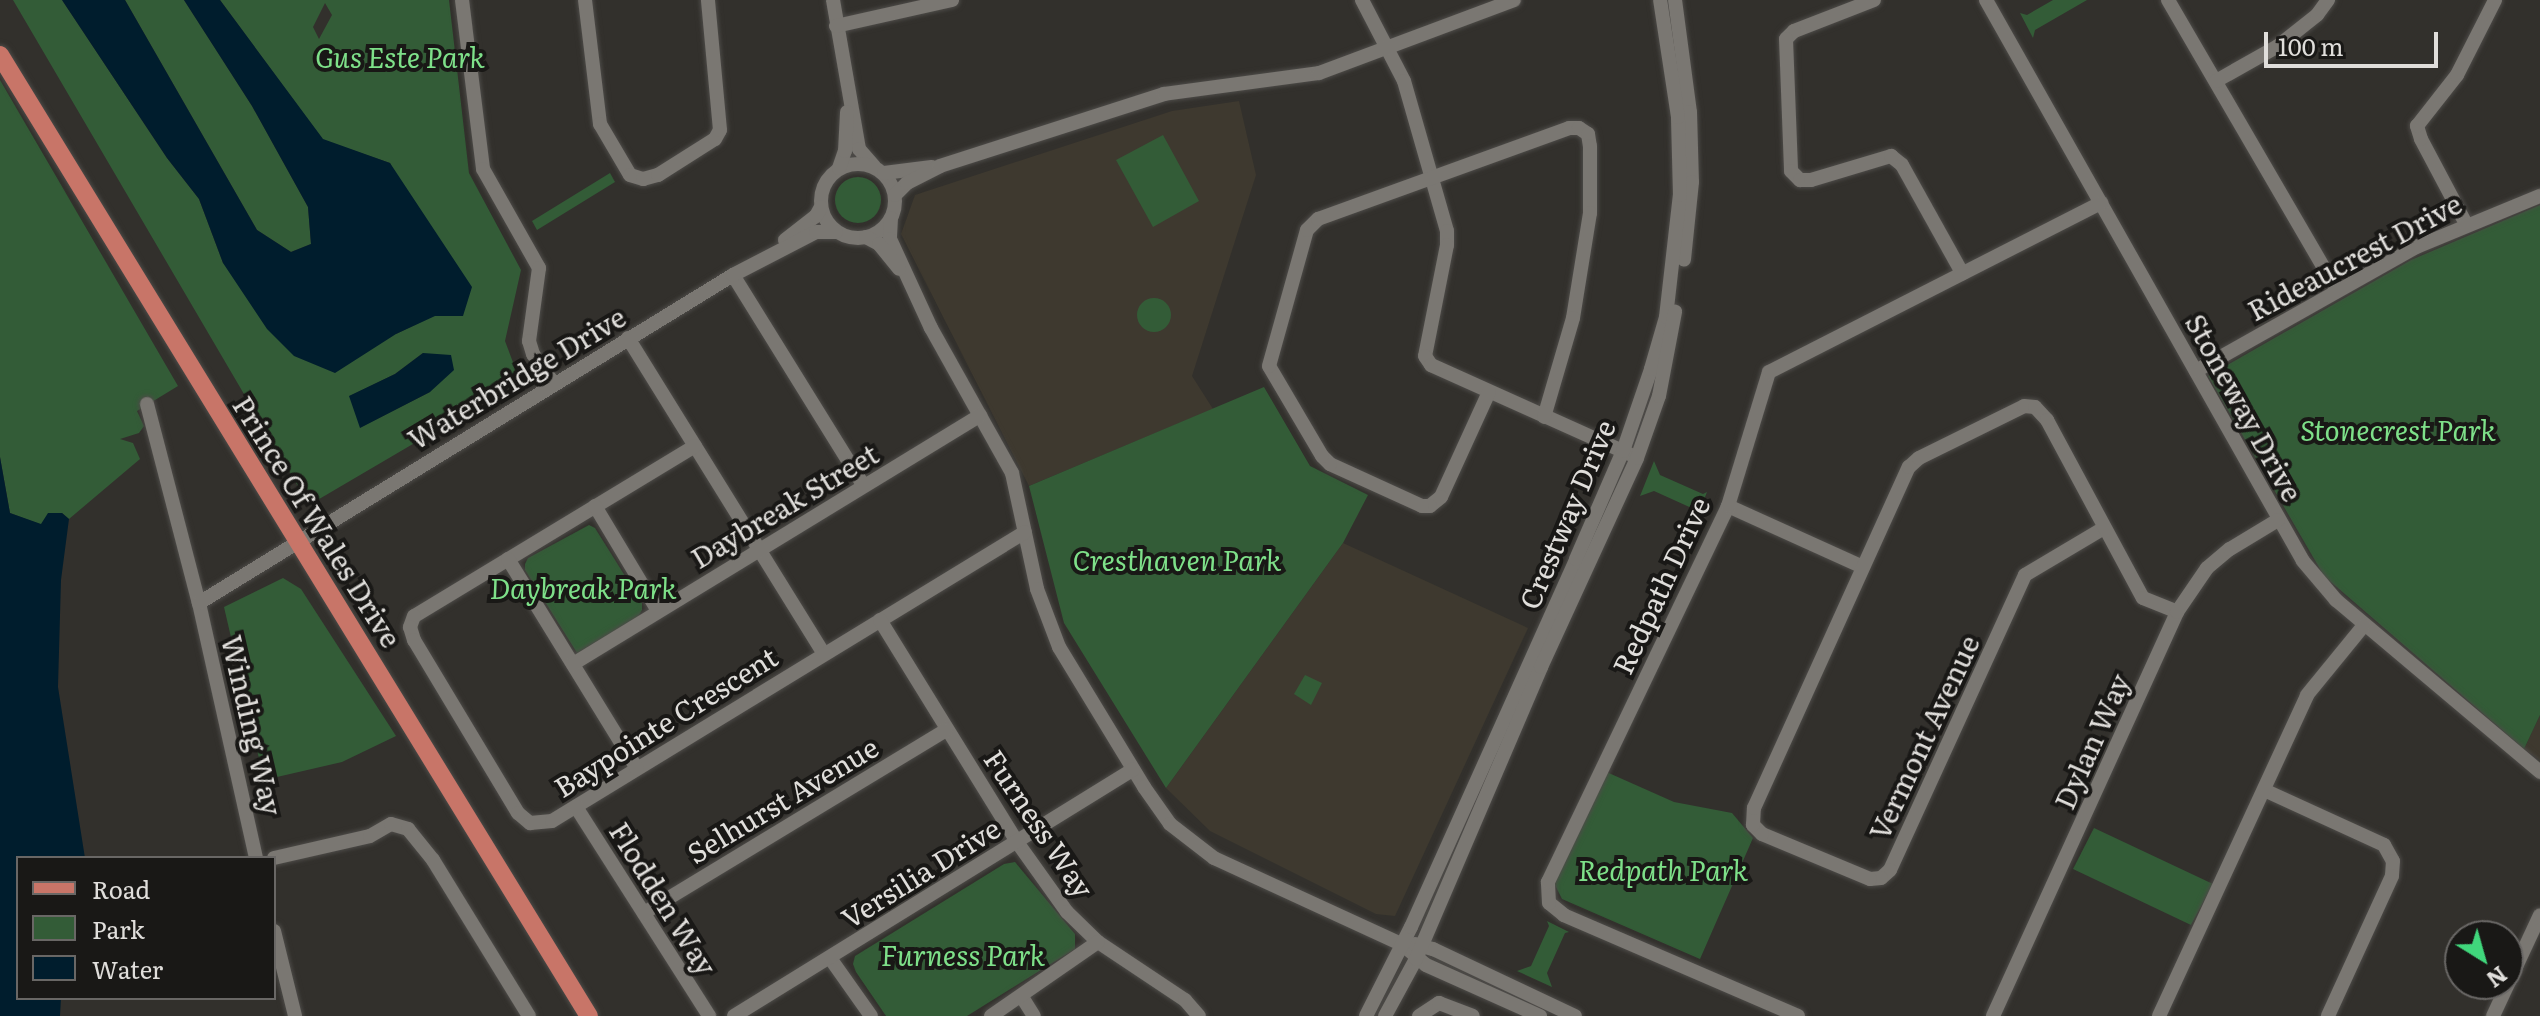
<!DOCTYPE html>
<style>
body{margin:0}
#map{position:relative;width:2540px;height:1016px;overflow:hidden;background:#32302c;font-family:Literata,serif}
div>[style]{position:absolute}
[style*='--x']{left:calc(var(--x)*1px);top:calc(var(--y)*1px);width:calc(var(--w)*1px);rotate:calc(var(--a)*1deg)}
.built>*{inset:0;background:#3e392f}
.green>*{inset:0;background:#335c37}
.round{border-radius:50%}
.water>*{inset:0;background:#001d2d}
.roads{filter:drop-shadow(0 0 2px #4d4b48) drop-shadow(0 0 2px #4d4b48)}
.minor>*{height:14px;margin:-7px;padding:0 7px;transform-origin:7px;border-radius:7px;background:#7a7772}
.minor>.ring{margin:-7px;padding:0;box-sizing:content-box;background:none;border:14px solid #7a7772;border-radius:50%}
.major>*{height:18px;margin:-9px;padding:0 9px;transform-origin:9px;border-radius:9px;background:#c87568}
span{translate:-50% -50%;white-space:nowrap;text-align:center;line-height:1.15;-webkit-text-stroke:8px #191816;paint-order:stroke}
.park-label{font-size:28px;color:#7ee089;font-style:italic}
.street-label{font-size:28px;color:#e0dedb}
.legend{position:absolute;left:16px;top:856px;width:260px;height:144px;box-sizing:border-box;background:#191816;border:2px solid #696765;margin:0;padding:10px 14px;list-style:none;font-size:24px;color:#e0dedb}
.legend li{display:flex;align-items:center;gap:16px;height:40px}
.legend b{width:40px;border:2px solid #696765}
.north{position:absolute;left:2444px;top:920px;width:80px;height:80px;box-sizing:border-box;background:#191816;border:2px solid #696765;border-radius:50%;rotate:143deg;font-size:22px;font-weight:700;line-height:32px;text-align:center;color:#e0dedb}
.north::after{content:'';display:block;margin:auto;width:28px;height:36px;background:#40d77c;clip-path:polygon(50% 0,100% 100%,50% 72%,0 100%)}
.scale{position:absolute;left:2264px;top:32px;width:174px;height:36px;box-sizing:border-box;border:4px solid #e0dedb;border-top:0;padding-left:10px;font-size:24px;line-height:28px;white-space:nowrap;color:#e0dedb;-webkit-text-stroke:6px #191816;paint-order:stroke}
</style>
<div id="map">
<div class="built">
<i style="clip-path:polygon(1239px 101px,1256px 175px,1192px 376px,1213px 409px,1029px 486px,901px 234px,915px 195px,1172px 111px)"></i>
<i style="clip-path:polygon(1343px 543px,1528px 628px,1395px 916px,1376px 914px,1210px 831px,1166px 788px)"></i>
<i style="clip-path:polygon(2540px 715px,2540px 760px,2524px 749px)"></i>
</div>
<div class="green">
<i style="clip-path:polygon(evenodd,13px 0,62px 0,167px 158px,199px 199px,223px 263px,396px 334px,435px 315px,463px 316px,390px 163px,323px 140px,220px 0,449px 0,469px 173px,521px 270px,505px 341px,520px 381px,309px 505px,13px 0,325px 3px,332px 15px,319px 39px,313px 27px,325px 3px,13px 0,423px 353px,430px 392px,361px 427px,350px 396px,395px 374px,423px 353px)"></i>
<i style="clip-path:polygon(125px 0,184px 0,252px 106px,308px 207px,311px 244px,291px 252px,257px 230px)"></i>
<i style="clip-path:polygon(2053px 0,2087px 0,2035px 30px,2033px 38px,2020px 13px,2027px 15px)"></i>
<i style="clip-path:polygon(0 80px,178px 386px,137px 411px,144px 426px,139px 433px,120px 439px,133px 443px,140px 459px,69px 519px,62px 513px,42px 525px,10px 513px,0 457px)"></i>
<i style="clip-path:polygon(1163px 135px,1199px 201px,1153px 227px,1116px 160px)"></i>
<i style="clip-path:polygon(610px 173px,615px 182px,537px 230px,532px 221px)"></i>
<i class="round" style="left:835px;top:177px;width:46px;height:46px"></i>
<i style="clip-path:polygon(2540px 205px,2540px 715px,2524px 749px,2324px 576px,2208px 376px,2411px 260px)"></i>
<i class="round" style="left:1137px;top:298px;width:34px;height:34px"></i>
<i style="clip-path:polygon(1264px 387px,1310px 466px,1368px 495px,1343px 543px,1166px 788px,1064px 623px,1029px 486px)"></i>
<i style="clip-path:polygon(1654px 461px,1660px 475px,1703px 494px,1707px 492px,1698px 515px,1696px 510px,1654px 491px,1640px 496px)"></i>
<i style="clip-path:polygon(589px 525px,595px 528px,642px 603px,642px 610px,638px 617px,577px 653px,525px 570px,525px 564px,528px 558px)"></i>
<i style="clip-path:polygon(283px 578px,301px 589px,396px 736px,342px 762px,264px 780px,224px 607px)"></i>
<i style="clip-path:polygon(1305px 675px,1322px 683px,1311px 705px,1294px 694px)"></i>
<i style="clip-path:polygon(1602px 770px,1674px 802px,1732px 813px,1753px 838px,1700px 959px,1562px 899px,1552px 879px)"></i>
<i style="clip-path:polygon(2094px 828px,2213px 884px,2191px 925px,2073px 869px)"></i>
<i style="clip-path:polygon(1015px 862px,1075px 934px,1075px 949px,967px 1016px,886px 1016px,856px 972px,853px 964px,855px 956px,1004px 864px)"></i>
<i style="clip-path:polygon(1547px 921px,1569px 932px,1565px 933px,1547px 973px,1552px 987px,1517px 971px,1531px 966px,1549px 926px)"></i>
</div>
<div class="water">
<i style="clip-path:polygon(62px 0,125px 0,257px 230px,291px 252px,311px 244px,308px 207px,252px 106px,184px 0,220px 0,323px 139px,390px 163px,472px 287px,463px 316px,435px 316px,396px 334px,335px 373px,294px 356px,267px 329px,223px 263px,199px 199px,167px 158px)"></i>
<i style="clip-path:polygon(423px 353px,451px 355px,454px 370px,430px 392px,360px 428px,349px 396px,395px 374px)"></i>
<i style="clip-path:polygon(0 457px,10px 513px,41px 524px,48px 513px,62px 513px,69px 519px,61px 580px,58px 687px,85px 858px,18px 858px,18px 998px,61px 998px,60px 1016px,0 1016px)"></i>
</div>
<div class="roads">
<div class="minor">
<i style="--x:462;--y:0;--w:170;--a:82.9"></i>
<i style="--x:483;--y:169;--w:114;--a:60.5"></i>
<i style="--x:539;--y:268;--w:74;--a:97.8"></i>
<i style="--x:529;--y:341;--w:14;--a:73"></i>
<i style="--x:533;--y:354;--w:37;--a:55"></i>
<i style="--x:585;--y:0;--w:125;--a:83.1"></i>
<i style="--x:600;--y:124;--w:59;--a:59.5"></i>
<i style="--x:630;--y:175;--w:14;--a:17"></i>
<i style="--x:643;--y:179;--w:16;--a:-15"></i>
<i style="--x:658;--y:175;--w:67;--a:-32.3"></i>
<i style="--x:715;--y:139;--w:10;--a:-61"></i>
<i style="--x:720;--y:130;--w:131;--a:-95.3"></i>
<i style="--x:833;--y:0;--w:151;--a:80.1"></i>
<i style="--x:859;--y:149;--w:23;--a:49"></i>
<i style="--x:1362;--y:0;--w:91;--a:62.6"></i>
<i style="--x:1404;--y:81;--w:156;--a:74"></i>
<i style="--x:1447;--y:231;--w:14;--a:90"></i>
<i style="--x:1447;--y:245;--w:113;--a:101.2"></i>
<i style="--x:1425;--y:356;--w:11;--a:56"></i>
<i style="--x:1431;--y:365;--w:217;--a:24.2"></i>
<i style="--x:1675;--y:0;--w:113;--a:82.4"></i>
<i style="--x:1690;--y:112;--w:70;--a:88.4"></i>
<i style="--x:1692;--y:182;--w:78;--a:95.9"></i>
<i style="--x:1874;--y:0;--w:86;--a:158.8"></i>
<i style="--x:1794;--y:31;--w:11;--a:135"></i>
<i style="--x:1786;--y:39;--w:132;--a:87.8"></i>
<i style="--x:1791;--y:171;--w:13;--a:45"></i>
<i style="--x:1800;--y:180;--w:11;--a:0"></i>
<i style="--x:1811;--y:180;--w:84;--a:-16.7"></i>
<i style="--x:1891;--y:156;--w:14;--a:39"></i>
<i style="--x:1902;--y:165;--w:124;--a:60.9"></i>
<i style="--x:1986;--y:0;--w:644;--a:60.53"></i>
<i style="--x:2303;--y:561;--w:51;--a:49.8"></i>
<i style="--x:2336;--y:600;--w:267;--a:40.1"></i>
<i style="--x:2168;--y:0;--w:336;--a:59.8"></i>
<i style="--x:836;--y:26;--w:119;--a:-12.6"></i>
<i style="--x:2216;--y:81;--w:71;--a:-29.4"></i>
<i style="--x:2278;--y:46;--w:50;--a:-38.5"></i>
<i style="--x:2317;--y:15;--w:19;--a:-54"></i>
<i class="ring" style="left:821px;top:164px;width:60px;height:60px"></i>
<i style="--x:839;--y:168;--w:18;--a:-71"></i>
<i style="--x:845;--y:151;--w:39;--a:-87"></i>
<i style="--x:884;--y:173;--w:48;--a:-7.1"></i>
<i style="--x:895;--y:195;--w:17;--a:-45"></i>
<i style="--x:907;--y:183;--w:37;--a:-27"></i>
<i style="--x:940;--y:166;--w:235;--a:-17.8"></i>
<i style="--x:1164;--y:94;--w:156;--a:-7.7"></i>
<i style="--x:1319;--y:73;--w:208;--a:-20.5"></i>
<i style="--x:891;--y:218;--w:21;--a:93"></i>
<i style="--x:890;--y:239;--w:98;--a:65.3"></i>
<i style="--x:931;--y:328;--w:166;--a:60.8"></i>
<i style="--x:1012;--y:473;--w:119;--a:77.8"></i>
<i style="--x:1037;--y:589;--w:62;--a:69.2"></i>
<i style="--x:1059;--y:647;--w:164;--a:58.7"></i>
<i style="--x:1144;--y:787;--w:45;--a:54.9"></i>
<i style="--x:1170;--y:824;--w:56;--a:37.7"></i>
<i style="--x:1214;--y:858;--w:208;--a:24.7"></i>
<i style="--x:1403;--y:945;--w:30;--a:41"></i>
<i style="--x:1426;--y:965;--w:125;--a:24.1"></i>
<i style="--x:2466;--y:224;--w:96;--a:-117.9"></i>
<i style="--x:2421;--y:139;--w:14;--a:-107"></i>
<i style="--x:2417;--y:126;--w:65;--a:-51.9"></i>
<i style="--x:2457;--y:75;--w:84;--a:-63.1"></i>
<i style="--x:866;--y:237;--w:15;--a:28"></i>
<i style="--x:879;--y:244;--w:32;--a:51"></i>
<i style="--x:785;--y:240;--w:39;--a:-38"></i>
<i style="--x:816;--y:216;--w:10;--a:-61"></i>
<i style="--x:733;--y:275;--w:248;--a:58.2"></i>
<i style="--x:628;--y:338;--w:372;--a:58.2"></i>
<i style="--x:2196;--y:371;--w:253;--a:-29.4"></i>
<i style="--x:2416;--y:247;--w:134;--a:-22.4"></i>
<i style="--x:1489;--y:392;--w:115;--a:114.6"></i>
<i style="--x:1441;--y:497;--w:14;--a:141"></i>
<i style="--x:1430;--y:506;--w:8;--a:180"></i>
<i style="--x:1422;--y:506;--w:101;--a:-155.5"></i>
<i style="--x:1330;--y:464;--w:11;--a:-135"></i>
<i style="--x:1322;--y:456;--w:104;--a:-120.5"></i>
<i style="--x:1269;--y:366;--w:141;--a:-74.4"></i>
<i style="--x:1307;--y:230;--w:16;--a:-45"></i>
<i style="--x:1318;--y:219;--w:267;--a:-19.9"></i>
<i style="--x:1569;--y:128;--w:10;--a:0"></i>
<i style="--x:1579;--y:128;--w:11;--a:34"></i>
<i style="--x:1588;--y:134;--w:12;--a:81"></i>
<i style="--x:1590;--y:146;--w:67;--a:90"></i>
<i style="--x:1590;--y:213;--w:106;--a:99.2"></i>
<i style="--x:1573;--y:318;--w:103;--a:106.3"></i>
<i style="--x:147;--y:404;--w:206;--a:75.4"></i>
<i style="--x:199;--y:603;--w:261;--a:77.4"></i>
<i style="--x:695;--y:446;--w:328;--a:148.8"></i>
<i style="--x:414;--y:616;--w:12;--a:110"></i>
<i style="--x:410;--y:627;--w:14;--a:73"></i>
<i style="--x:414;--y:640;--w:202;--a:59"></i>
<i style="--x:518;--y:813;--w:16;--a:40"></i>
<i style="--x:530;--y:823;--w:22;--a:-5"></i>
<i style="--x:552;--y:821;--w:554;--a:-31.42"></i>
<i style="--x:595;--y:506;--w:122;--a:59"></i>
<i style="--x:1728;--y:506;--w:148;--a:24.3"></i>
<i style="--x:2104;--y:528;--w:92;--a:149.3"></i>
<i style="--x:2025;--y:575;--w:324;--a:114.6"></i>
<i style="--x:1890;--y:870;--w:12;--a:138"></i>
<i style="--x:1881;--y:878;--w:11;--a:175"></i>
<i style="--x:1870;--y:879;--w:117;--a:-157.4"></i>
<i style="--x:1762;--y:834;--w:13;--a:-135"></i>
<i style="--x:1753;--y:825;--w:17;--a:-87"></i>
<i style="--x:1754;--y:808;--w:375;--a:-65.6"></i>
<i style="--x:1909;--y:467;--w:13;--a:-42"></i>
<i style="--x:1919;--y:458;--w:117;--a:-26.3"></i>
<i style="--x:2024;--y:406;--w:11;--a:5"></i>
<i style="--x:2035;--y:407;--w:18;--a:47"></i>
<i style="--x:2047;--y:420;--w:202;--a:61.7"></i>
<i style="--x:2143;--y:598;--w:37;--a:22"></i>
<i style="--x:508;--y:559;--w:246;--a:58.4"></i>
<i style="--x:199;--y:603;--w:627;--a:-31.56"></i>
<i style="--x:733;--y:275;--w:93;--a:-27.4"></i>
<i style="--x:816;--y:232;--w:20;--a:0"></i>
<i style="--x:880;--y:620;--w:261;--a:58.3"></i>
<i style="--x:1017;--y:842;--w:86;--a:54.5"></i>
<i style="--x:1067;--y:912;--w:43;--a:44.1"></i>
<i style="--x:1098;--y:942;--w:105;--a:33.7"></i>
<i style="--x:1185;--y:1000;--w:21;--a:49"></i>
<i style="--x:573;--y:664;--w:477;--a:-31.4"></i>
<i style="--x:2264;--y:790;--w:132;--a:24.6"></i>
<i style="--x:2384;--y:845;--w:18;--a:61"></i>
<i style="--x:2393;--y:861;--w:15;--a:94"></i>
<i style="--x:2392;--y:876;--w:154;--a:114.6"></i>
<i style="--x:576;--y:807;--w:248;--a:57.5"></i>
<i style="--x:274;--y:858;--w:98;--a:-12.9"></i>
<i style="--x:370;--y:836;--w:24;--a:-30"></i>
<i style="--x:391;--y:824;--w:18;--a:16"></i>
<i style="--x:408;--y:829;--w:40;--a:51"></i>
<i style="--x:433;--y:860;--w:183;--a:58.4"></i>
<i style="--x:644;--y:913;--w:353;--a:-31.2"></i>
<i style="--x:274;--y:931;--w:88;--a:76.1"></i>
<i style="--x:1415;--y:944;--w:19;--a:16"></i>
<i style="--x:1433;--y:949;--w:157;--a:25.3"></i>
<i style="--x:830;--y:958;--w:71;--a:54.7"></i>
<i style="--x:1022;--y:997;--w:22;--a:58"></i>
<i style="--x:734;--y:1016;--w:469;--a:-31.7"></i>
<i style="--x:991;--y:1016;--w:130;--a:-34.7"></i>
<i style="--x:1366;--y:1016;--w:100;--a:-63.2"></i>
<i style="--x:1411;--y:927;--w:403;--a:-65.8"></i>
<i style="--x:1576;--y:559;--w:118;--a:-66.5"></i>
<i style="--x:1623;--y:451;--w:87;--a:-71.1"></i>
<i style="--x:1651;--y:369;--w:54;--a:-73.9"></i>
<i style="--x:1666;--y:317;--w:123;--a:-83.5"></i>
<i style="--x:1680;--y:195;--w:78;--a:-91.5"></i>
<i style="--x:1678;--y:117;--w:118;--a:-98.7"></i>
<i style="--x:1385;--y:1016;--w:65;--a:-61.5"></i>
<i style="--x:1416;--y:959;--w:318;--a:-66.8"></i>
<i style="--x:1541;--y:667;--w:230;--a:-65.3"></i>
<i style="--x:1637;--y:458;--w:66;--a:-70.5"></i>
<i style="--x:1659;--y:396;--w:86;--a:-79.2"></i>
<i style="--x:1419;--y:1016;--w:24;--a:-33"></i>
<i style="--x:1439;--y:1003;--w:36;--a:21"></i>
<i style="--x:1798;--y:1016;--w:255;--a:-156.7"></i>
<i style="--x:1564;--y:915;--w:19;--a:-141"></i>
<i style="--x:1549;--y:903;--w:21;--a:-93"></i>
<i style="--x:1548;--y:882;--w:417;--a:-64.4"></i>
<i style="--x:1728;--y:506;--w:140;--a:-73"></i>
<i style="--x:1769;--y:372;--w:373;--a:-27"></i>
<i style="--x:1993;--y:1016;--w:444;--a:-65.5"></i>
<i style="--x:2177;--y:612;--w:53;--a:-55.7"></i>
<i style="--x:2207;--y:568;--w:30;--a:-40"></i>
<i style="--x:2230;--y:549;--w:56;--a:-31.1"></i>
<i style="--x:2159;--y:1016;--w:353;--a:-65.2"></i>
<i style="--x:2307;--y:695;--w:90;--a:-50.8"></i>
<i style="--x:2493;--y:1016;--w:111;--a:-65"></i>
</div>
<div class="major">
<i style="--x:0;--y:55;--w:1127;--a:58.5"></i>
</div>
</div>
<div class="park-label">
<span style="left:400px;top:56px">Gus Este Park</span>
<span style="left:2398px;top:429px">Stonecrest Park</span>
<span style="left:1177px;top:559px">Cresthaven Park</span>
<span style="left:583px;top:587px">Daybreak Park</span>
<span style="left:1663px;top:869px">Redpath Park</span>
<span style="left:963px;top:954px">Furness Park</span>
</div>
<div class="street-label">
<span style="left:2354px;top:256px;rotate:-28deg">Rideaucrest Drive</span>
<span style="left:516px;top:377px;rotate:-31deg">Waterbridge Drive</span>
<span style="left:2245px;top:407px;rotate:61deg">Stoneway Drive</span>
<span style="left:784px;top:505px;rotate:-31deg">Daybreak Street</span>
<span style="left:1566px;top:514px;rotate:-67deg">Crestway Drive</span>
<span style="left:318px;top:521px;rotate:58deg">Prince Of Wales Drive</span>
<span style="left:1660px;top:585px;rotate:-65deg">Redpath Drive</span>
<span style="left:665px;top:721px;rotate:-32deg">Baypointe Crescent</span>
<span style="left:253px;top:725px;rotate:77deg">Winding Way</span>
<span style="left:1923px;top:737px;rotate:-65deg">Vermont Avenue</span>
<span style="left:2091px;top:741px;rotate:-66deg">Dylan Way</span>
<span style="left:782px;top:799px;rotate:-31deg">Selhurst Avenue</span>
<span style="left:1040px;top:823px;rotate:56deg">Furness Way</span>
<span style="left:920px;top:872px;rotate:-32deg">Versilia Drive</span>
<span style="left:664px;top:898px;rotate:58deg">Flodden Way</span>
</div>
<ul class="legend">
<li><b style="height:10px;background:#c87568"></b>Road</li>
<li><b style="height:22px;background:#335c37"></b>Park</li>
<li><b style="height:22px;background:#001d2d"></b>Water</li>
</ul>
<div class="north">N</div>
<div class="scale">100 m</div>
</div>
